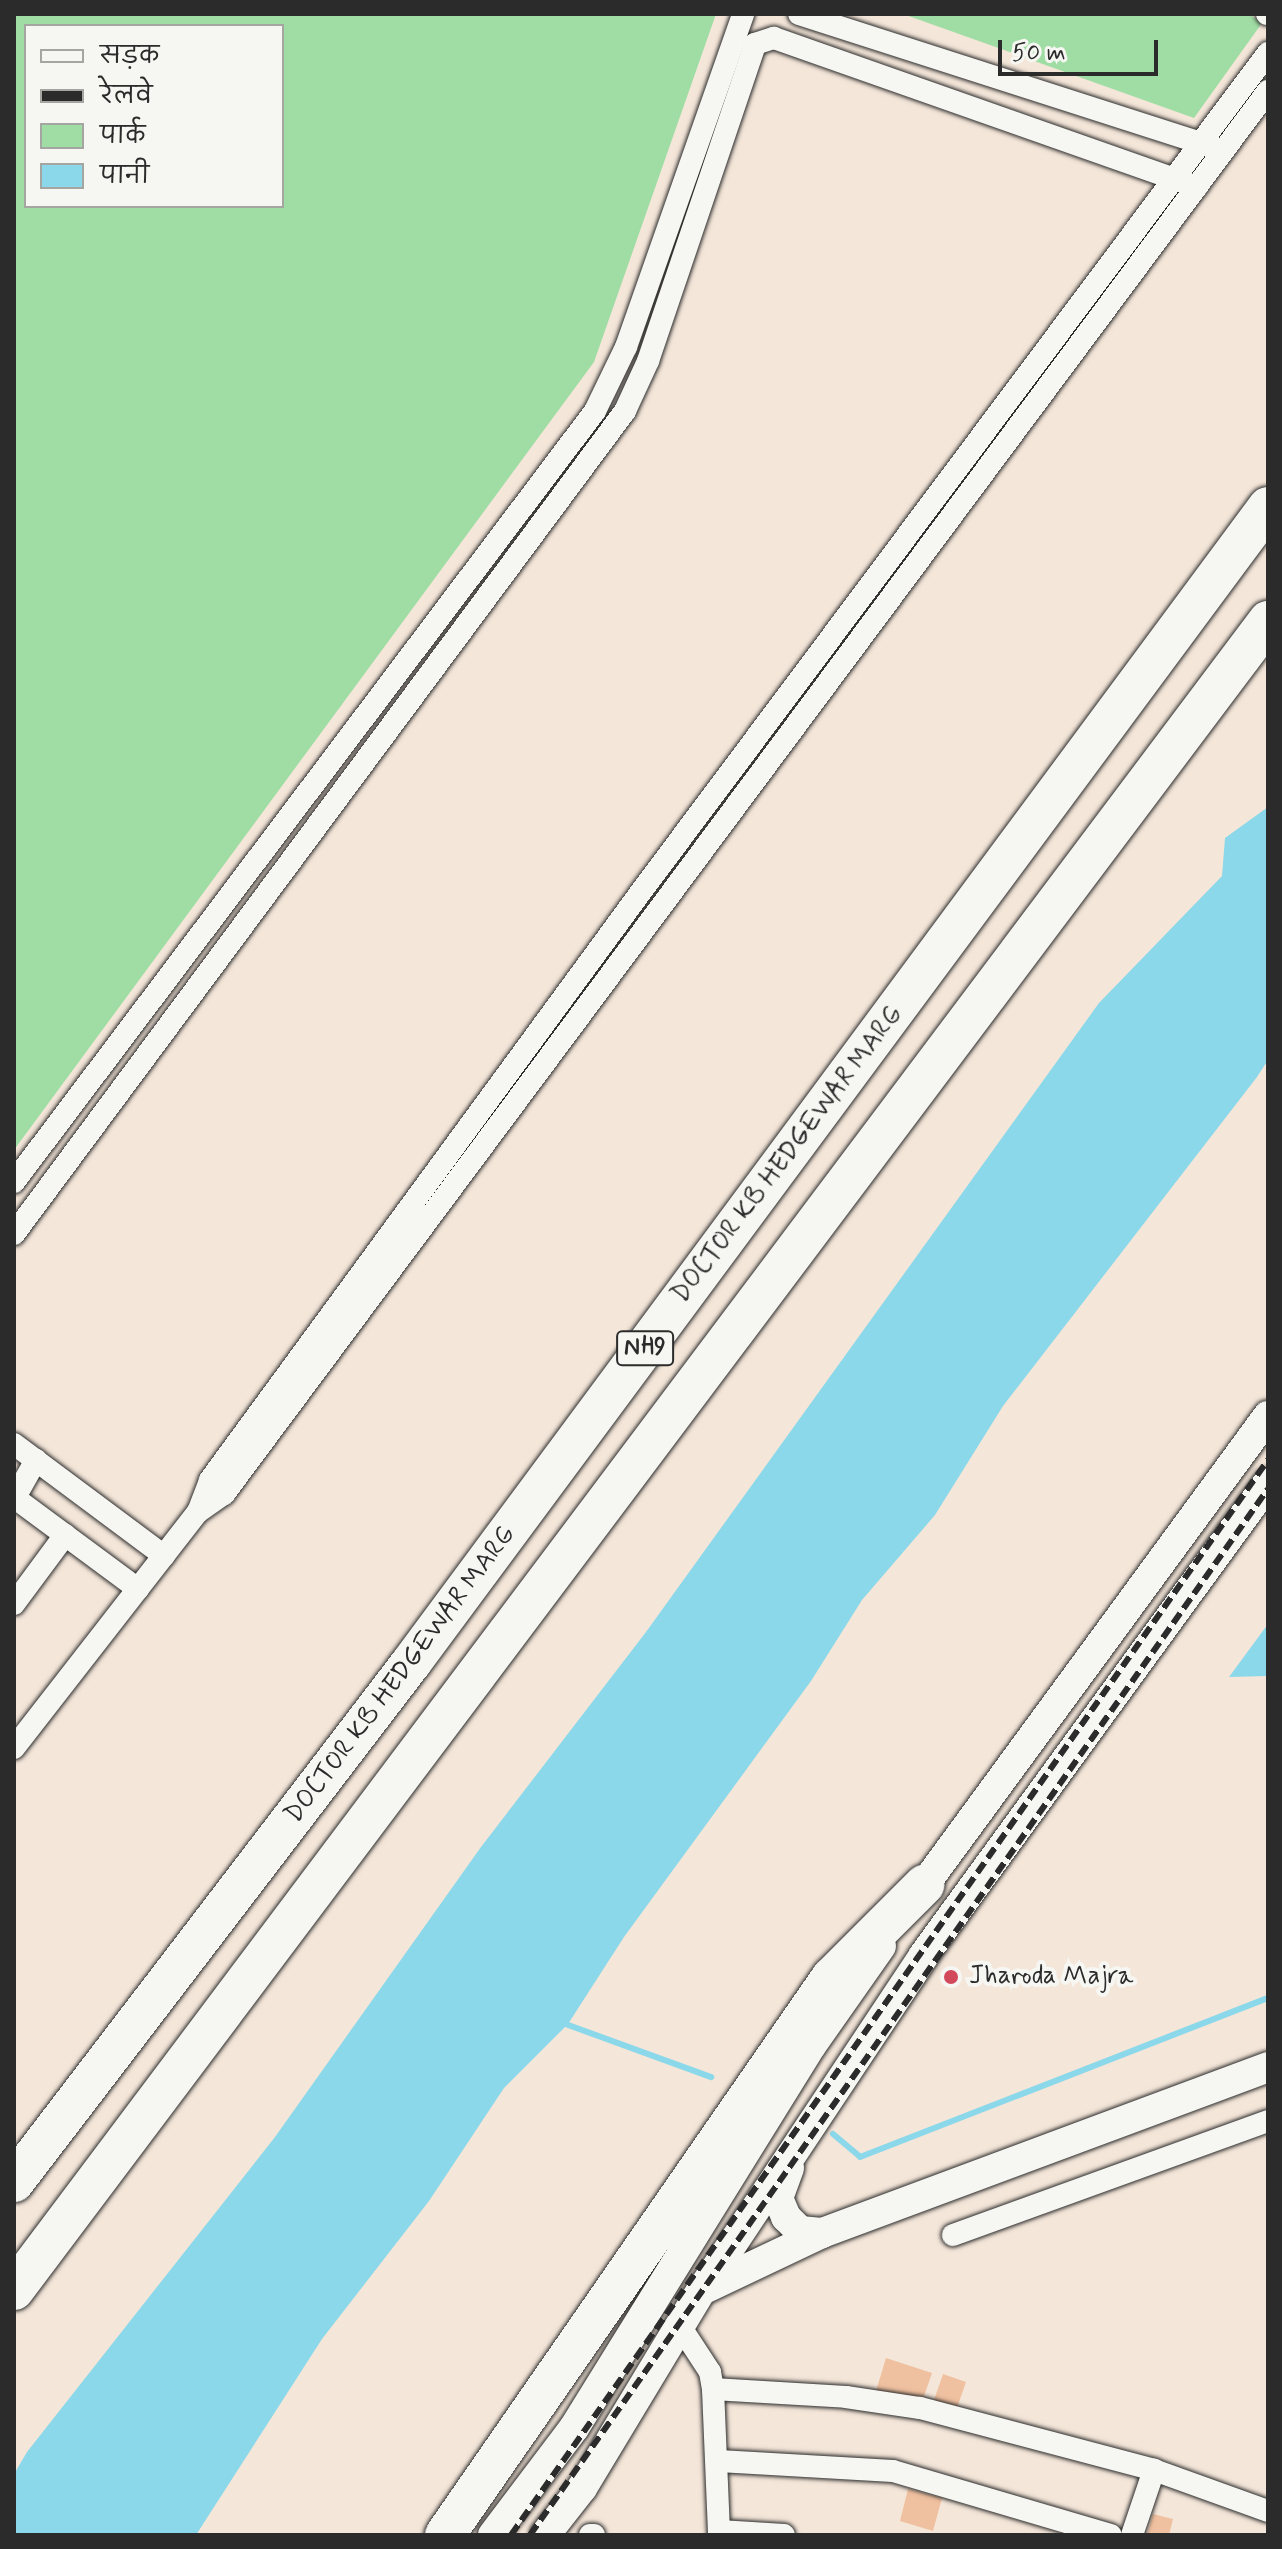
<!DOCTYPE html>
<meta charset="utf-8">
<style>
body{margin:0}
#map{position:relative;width:1282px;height:2549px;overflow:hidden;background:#f4e6d9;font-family:Mynerve,"Playpen Sans Deva",sans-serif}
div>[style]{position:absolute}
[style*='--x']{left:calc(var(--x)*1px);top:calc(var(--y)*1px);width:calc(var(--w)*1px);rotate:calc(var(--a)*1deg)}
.green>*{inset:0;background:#a0dda4}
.water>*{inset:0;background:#8bd8ea}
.stream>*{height:6px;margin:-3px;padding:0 3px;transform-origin:3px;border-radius:3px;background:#8bd8ea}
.building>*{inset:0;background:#f0c1a0}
.roads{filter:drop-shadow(0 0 2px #2b2b2b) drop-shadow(0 0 2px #2b2b2b)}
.street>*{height:22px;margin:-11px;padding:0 11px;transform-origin:11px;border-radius:11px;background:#f6f6f2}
.secondary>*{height:30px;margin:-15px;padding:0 15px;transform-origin:15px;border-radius:15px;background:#f6f6f2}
.highway>*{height:40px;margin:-20px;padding:0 20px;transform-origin:20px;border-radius:20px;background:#f6f6f2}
.rail>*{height:6px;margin-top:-3px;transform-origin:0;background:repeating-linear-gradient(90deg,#2b2b2b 0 12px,transparent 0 18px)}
.dots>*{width:22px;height:22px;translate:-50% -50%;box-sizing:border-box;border:4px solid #f6f6f2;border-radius:50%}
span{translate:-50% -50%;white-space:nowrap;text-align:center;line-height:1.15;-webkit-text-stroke:8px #f6f6f2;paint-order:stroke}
.shield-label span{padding:2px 6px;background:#f6f6f2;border:2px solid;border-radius:6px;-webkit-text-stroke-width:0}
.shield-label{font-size:24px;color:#2b2b2b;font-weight:700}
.street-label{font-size:26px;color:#2b2b2b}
.poi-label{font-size:26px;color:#2b2b2b}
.left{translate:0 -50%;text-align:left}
.frame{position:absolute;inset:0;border:16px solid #2b2b2b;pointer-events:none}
.legend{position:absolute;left:24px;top:24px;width:260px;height:184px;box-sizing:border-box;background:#f6f6f2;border:2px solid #a5a5a2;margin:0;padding:10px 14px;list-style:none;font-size:24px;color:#2b2b2b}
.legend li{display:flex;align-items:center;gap:16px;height:40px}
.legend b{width:40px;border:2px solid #a5a5a2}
.scale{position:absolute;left:998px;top:40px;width:160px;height:36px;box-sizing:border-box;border:4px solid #2b2b2b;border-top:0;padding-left:10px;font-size:24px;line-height:28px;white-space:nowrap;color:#2b2b2b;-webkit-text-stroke:6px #f6f6f2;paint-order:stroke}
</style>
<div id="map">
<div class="green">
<i style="clip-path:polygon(evenodd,14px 14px,716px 14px,594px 362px,14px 1150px,14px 14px,26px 26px,282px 26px,282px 206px,26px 206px,26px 26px)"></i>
<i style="clip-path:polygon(903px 14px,1249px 14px,1262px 23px,1194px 118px)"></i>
</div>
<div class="water">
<i style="clip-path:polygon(1268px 807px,1268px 1060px,1257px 1077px,1003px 1406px,935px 1515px,862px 1600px,811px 1681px,624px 1937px,568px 2024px,504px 2088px,429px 2201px,322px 2339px,196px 2535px,14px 2535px,14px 2474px,27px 2452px,275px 2137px,481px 1847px,646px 1632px,1099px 1003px,1222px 876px,1225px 838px)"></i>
<i style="clip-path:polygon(1268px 1624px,1268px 1676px,1229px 1677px)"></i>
</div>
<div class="stream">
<i style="--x:560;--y:2022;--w:161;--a:20"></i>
<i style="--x:833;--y:2134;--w:35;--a:40"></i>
<i style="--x:860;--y:2157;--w:438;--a:-21.3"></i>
</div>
<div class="building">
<i style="clip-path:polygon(886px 2358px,932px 2373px,921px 2405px,876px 2391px)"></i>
<i style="clip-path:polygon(943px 2374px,966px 2382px,957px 2408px,934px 2400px)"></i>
<i style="clip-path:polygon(908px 2489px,942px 2498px,933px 2531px,900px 2521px)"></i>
<i style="clip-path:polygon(1153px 2514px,1173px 2519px,1169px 2535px,1147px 2535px)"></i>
</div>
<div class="roads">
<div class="street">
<i style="--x:799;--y:14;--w:435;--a:17.8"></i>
<i style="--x:1267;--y:14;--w:1;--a:0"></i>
<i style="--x:14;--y:1182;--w:965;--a:-53"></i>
<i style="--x:595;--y:411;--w:71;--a:-64.2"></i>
<i style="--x:626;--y:347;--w:353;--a:-70.6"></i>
<i style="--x:14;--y:1234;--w:1025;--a:-53.41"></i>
<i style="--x:625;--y:411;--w:55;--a:-65.3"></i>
<i style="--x:648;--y:361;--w:335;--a:-71.3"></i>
<i style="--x:755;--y:44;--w:20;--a:-18"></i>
<i style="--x:774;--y:38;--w:448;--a:19.4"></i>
<i style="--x:14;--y:1444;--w:187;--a:36.7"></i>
<i style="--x:15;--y:1498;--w:153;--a:36.5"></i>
<i style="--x:14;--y:1499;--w:45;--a:-60.6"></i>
<i style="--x:198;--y:1512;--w:34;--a:-69"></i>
<i style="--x:210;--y:1480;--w:738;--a:-53.77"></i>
<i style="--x:646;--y:885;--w:1039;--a:-53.22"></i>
<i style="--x:14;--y:1604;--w:86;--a:-53.5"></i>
<i style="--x:14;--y:1748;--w:299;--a:-52.1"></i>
<i style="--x:198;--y:1512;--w:32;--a:-35"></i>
<i style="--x:224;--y:1494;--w:1749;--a:-53.35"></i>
<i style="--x:953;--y:2235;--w:335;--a:-19.9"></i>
<i style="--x:680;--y:2326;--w:55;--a:56.9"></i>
<i style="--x:710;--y:2372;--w:17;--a:80"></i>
<i style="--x:713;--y:2389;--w:146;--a:87.6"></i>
<i style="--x:713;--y:2389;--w:133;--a:3.4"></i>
<i style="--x:846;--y:2397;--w:75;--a:8.5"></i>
<i style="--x:920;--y:2408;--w:242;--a:14.8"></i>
<i style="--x:1154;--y:2470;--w:121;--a:19.8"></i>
<i style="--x:719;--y:2461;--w:174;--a:3.3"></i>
<i style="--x:893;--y:2471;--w:227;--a:16.4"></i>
<i style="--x:719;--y:2531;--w:65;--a:3.5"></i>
<i style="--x:590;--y:2535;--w:4;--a:0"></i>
<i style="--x:1132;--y:2535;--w:69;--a:-71.3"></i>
</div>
<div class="secondary">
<i style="--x:911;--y:1903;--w:604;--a:-53.76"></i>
<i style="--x:789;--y:2168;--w:32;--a:110"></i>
<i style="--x:778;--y:2198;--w:21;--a:67"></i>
<i style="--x:786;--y:2217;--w:20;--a:45"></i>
<i style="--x:800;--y:2231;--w:22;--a:5"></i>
<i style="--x:702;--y:2290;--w:133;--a:-25.4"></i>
<i style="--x:822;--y:2233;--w:476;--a:-20.4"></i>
<i style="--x:493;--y:2535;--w:134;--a:-52.9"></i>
<i style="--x:574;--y:2428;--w:450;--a:-58.2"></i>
<i style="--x:811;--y:2046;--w:122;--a:-55"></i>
<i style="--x:545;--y:2535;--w:60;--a:-51.8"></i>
<i style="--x:582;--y:2488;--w:230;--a:-58.9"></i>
<i style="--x:701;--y:2291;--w:403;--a:-56.4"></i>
<i style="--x:924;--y:1955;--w:584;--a:-53.91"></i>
</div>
<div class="highway">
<i style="--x:14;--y:2182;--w:653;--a:-52.59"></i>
<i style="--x:411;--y:1663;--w:1439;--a:-53.45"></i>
<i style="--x:14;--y:2290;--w:2088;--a:-53.08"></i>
<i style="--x:445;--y:2535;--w:678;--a:-55.28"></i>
<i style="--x:831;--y:1978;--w:132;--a:-45"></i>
</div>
</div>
<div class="rail">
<i style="--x:511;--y:2535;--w:1315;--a:-54.85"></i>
<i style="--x:530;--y:2535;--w:1280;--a:-54.8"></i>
</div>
<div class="dots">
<i style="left:951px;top:1977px;background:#d1495b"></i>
</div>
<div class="shield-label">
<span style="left:645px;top:1348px">NH9</span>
</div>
<div class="street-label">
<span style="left:788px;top:1155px;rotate:-53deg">DOCTOR KB HEDGEWAR MARG</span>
<span style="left:401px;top:1675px;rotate:-53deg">DOCTOR KB HEDGEWAR MARG</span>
</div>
<div class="poi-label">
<span class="left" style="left:969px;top:1977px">Jharoda Majra</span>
</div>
<div class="frame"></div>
<ul class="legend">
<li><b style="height:10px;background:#f6f6f2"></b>सड़क</li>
<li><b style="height:10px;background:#2b2b2b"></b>रेलवे</li>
<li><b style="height:22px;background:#a0dda4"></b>पार्क</li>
<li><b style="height:22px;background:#8bd8ea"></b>पानी</li>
</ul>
<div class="scale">50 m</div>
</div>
